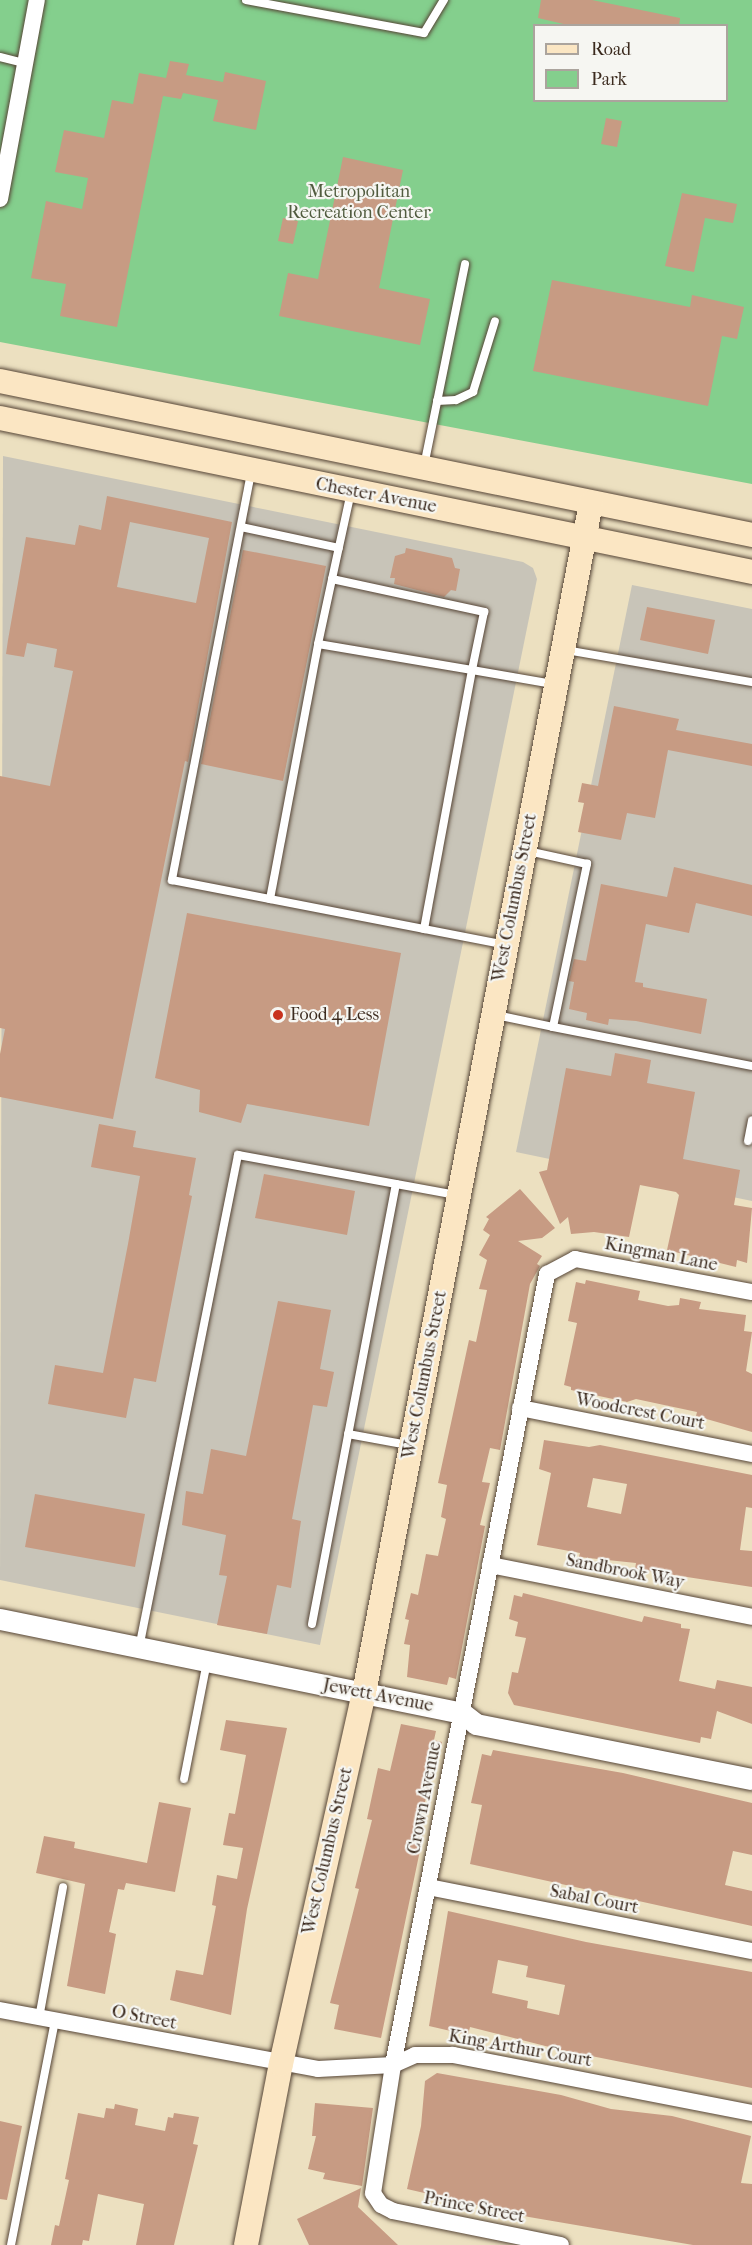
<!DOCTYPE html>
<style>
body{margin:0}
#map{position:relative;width:752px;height:2245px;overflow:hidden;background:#ece0c0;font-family:"IM FELL French Canon",serif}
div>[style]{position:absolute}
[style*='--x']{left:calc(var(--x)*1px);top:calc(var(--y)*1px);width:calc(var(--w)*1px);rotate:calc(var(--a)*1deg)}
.industrial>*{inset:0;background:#c8c4b8}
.green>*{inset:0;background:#84cf8d}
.building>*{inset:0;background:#c79b83}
.roads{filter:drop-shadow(0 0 2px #564536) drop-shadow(0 0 2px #564536)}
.service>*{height:8px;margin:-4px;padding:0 4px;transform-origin:4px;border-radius:4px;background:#fff}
.minor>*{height:16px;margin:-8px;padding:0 8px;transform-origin:8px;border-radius:8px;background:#fff}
.tertiary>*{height:21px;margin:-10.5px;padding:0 10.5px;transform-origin:10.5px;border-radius:10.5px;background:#fff}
.secondary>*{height:24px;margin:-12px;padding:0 12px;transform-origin:12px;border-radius:12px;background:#fbe6c3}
.dots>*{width:16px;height:16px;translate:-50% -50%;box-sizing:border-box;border:3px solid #f6f6f2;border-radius:50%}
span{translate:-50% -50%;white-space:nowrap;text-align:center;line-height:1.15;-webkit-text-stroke:4.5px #f6f6f2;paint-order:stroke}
.park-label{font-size:18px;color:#515c3f}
.street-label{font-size:18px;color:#3b2a1e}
.poi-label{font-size:18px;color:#3b2a1e}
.left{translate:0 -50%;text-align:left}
.legend{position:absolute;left:533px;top:24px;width:195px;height:78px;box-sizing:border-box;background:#f6f6f2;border:2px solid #aba49d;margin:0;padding:8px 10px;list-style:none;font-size:18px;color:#3b2a1e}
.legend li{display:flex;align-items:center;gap:12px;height:30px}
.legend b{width:30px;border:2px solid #aba49d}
</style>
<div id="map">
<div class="industrial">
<i style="clip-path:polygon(3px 456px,523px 562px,533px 568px,537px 579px,320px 1645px,0 1580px)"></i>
<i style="clip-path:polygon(632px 585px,752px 609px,752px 1201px,516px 1152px)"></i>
</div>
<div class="green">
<i style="clip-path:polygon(evenodd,0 0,752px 0,752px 484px,0 342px,0 0,534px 26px,726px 26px,726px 100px,534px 100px,534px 26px)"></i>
</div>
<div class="building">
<i style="clip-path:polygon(541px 0,592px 0,680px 18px,679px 26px,572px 26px,538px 18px)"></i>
<i style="clip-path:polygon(170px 61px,189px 64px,186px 75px,223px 82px,225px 72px,266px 81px,256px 130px,213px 121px,218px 100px,183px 93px,181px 99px,163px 96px,117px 327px,60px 316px,66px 284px,31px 278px,46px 201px,82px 209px,88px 178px,55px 172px,64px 130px,104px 138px,112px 100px,133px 104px,139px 73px,166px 78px)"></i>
<i style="clip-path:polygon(606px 118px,622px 121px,617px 147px,601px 144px)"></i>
<i style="clip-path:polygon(343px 157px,403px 170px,379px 288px,430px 299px,420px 345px,279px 316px,288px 273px,318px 279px)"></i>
<i style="clip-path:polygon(682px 193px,737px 204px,733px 223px,705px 218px,694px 272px,665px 266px)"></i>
<i style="clip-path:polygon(283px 218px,298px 221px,293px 244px,278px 241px)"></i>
<i style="clip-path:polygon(552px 280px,690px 307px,692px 295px,744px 307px,737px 339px,722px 336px,708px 406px,533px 371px)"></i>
<i style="clip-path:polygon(evenodd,107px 496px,232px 522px,188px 762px,185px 761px,113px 1119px,0 1097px,0 1054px,5px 1029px,0 1028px,0 776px,50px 786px,73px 671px,54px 667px,57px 649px,27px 643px,24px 657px,6px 654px,8px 640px,26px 537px,75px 545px,79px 525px,101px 530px,107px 496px,130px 522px,209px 538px,196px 603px,117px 587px,130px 522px)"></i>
<i style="clip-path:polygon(406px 548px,452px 558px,455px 568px,460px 569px,456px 591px,451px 590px,444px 597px,394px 584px,395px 578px,390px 578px,395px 556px,405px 553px)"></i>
<i style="clip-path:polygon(243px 550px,326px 566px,283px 781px,201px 764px)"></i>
<i style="clip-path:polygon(647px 607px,715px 620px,708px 654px,640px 640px)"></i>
<i style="clip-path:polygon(614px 706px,679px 719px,676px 730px,752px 744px,752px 766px,668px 750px,655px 818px,627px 813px,621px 840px,578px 832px,584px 803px,578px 802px,582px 783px,598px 786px)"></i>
<i style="clip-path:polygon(674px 867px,752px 885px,752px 916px,696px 903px,689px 933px,646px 924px,635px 982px,643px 983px,643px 987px,707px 999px,701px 1034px,636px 1021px,609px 1019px,608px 1025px,586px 1020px,587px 1013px,569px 1009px,574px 982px,569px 981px,574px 959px,586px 961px,601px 884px,667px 897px)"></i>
<i style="clip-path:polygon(187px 913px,401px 953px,369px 1126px,247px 1104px,241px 1123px,199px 1112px,200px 1090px,155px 1078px)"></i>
<i style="clip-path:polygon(615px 1053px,651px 1060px,647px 1083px,695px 1092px,683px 1159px,740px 1170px,734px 1205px,752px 1208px,747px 1263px,737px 1260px,736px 1267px,667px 1250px,679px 1195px,676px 1192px,640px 1185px,629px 1237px,594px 1232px,571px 1234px,568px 1217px,560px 1224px,539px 1172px,547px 1170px,566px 1068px,611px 1076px)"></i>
<i style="clip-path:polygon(99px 1124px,136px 1131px,133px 1147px,196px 1158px,189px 1195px,192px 1196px,156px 1382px,134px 1378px,126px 1418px,48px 1404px,55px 1365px,103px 1373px,128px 1244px,140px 1176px,91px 1167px)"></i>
<i style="clip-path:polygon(264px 1174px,355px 1191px,347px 1235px,255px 1218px)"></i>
<i style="clip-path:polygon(520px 1189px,555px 1228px,542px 1238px,518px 1241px,542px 1256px,537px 1264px,540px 1266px,530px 1284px,500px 1450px,490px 1448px,482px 1482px,490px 1483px,480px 1525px,485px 1526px,456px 1679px,449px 1677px,447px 1685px,407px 1677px,410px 1645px,404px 1644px,409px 1620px,405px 1619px,411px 1593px,418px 1595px,426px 1554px,438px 1556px,446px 1519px,441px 1517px,447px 1485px,438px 1483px,469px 1340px,476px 1342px,487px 1290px,479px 1289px,487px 1260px,479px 1255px,490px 1235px,483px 1230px,489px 1219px,486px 1217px)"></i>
<i style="clip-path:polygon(586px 1280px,640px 1291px,638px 1300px,668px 1306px,679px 1305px,680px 1298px,701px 1302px,699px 1309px,746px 1315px,744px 1331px,752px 1332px,746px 1371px,752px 1374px,752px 1432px,696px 1416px,697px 1412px,636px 1399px,627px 1402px,571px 1390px,571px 1387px,564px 1385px,577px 1323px,568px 1321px,576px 1282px,585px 1284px)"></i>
<i style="clip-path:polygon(278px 1301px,331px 1310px,320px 1369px,334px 1372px,327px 1407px,313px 1405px,292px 1519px,301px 1521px,291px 1588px,277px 1585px,267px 1634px,217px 1625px,227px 1576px,219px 1575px,226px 1535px,182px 1525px,186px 1491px,203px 1494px,211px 1449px,246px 1456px)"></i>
<i style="clip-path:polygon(evenodd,544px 1440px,589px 1447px,600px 1445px,752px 1475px,752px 1508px,746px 1507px,740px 1550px,752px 1551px,752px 1587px,635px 1569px,636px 1563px,579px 1557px,580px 1553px,537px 1545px,551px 1473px,539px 1469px,544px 1440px,593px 1478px,627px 1484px,621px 1514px,587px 1507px,593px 1478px)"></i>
<i style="clip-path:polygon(35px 1494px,145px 1514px,135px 1567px,25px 1547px)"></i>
<i style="clip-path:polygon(523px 1593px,642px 1622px,644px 1616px,681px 1624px,681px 1628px,690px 1629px,679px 1681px,715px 1689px,717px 1680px,752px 1687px,752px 1724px,717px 1711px,711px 1739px,701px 1737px,700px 1743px,514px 1705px,508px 1693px,512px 1672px,518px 1673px,526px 1638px,515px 1636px,518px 1622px,509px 1619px,514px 1595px,522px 1597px)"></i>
<i style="clip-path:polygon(226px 1720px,287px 1728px,247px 1909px,231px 2015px,170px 2000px,176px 1970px,203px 1975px,216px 1906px,212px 1905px,217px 1875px,237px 1879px,243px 1848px,223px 1845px,229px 1813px,235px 1814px,246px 1755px,220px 1750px)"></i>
<i style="clip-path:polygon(401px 1724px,436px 1731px,434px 1740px,442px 1742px,417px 1830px,424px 1831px,381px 2038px,334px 2029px,339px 2005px,330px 2003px,359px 1889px,355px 1888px,372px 1820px,367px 1819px,378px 1768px,390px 1771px)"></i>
<i style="clip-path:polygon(493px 1750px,623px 1773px,752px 1803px,752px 1855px,733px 1851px,725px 1885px,752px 1891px,752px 1926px,470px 1864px,482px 1805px,471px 1803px,482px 1754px,491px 1756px)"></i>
<i style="clip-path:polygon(159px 1802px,191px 1808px,175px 1892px,126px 1883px,124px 1890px,118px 1889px,109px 1932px,116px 1934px,105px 1994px,67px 1986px,85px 1884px,36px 1873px,44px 1836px,75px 1842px,74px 1848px,147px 1863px)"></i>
<i style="clip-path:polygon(evenodd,448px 1911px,586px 1942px,752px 1972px,752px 2088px,561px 2050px,470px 2027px,468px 2035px,429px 2026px,448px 1911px,498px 1960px,528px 1966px,526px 1977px,565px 1985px,559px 2015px,527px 2008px,528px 2001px,492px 1993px,498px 1960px)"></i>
<i style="clip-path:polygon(437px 2073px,561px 2095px,611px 2109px,672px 2116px,751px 2136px,741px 2183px,752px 2184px,752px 2245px,693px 2245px,529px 2217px,407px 2189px,421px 2126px,425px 2081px)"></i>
<i style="clip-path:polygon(315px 2103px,373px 2108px,362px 2186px,323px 2179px,325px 2173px,308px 2169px,316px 2136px,312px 2136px)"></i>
<i style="clip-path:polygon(115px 2104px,138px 2109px,135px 2125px,165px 2131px,168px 2117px,173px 2118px,174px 2113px,199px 2117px,193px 2144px,198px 2145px,174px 2245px,136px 2245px,144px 2204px,98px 2194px,89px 2241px,83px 2240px,82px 2245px,51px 2245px,55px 2225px,59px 2226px,69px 2180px,65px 2179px,78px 2113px,104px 2118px,106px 2108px,114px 2109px)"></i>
<i style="clip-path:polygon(0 2121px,22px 2126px,7px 2200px,0 2199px)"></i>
<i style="clip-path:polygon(361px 2188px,358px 2207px,398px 2245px,309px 2245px,297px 2219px)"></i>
</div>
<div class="roads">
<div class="service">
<i style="--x:246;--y:0;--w:181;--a:10.5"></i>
<i style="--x:424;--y:33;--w:39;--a:-59"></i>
<i style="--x:0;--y:57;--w:25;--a:14"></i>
<i style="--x:437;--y:401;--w:19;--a:-3"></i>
<i style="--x:456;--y:400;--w:19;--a:-25"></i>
<i style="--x:473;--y:392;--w:74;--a:-72.8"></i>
<i style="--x:424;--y:466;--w:206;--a:-78.5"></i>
<i style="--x:251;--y:473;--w:415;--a:101"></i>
<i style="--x:172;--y:880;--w:340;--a:11"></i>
<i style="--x:241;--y:527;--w:100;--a:12.1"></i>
<i style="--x:332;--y:579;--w:89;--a:-77.7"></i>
<i style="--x:566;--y:650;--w:189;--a:9.8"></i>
<i style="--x:270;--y:899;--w:259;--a:-79.3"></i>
<i style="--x:424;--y:929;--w:263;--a:-79.5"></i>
<i style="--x:472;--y:670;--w:156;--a:-170.4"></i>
<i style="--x:318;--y:644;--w:66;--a:-77.8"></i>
<i style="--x:332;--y:579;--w:156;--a:12.2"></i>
<i style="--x:484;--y:612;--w:59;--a:101.7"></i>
<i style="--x:472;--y:670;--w:82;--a:9.8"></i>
<i style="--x:496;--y:1015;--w:58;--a:11.9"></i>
<i style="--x:553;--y:1027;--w:167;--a:-78.2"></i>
<i style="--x:587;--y:864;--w:60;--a:-167.6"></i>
<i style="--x:553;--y:1027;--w:203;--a:11.1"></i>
<i style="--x:748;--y:1141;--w:21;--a:-79"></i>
<i style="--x:348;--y:1434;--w:61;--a:10.4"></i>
<i style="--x:312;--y:1624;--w:448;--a:-79.2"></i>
<i style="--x:139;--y:1648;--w:503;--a:-78.65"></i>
<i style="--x:238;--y:1155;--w:222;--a:10.4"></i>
<i style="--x:184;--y:1779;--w:119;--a:-78.9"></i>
<i style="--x:39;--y:2018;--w:133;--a:-79.6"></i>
<i style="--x:11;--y:2245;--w:228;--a:-78.9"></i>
</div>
<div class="minor">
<i style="--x:0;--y:199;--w:202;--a:-79.5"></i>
<i style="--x:520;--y:1408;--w:237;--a:11.2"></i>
<i style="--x:490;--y:1565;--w:267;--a:11.2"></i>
<i style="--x:428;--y:1887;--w:330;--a:11.2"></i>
<i style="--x:0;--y:2010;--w:323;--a:10.5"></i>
<i style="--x:318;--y:2069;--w:75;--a:-3.1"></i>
<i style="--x:393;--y:2065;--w:24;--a:-24"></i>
<i style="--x:415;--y:2055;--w:38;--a:0"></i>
<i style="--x:453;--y:2055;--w:305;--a:11"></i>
<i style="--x:561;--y:2245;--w:171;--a:-168.6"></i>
<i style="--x:393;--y:2211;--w:13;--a:-153"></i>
<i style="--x:381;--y:2205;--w:14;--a:-124"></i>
<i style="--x:373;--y:2193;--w:130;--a:-81.1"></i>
<i style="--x:393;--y:2065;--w:806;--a:-78.98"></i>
<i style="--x:547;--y:1274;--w:32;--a:-28"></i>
<i style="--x:575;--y:1259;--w:180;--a:10.6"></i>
</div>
<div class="tertiary">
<i style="--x:0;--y:1619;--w:471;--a:11.5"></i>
<i style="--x:462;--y:1713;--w:18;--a:38"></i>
<i style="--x:476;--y:1724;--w:281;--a:11.3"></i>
</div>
<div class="secondary">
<i style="--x:0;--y:381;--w:768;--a:11.57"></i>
<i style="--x:0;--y:418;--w:768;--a:11.57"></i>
<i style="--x:246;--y:2245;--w:184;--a:-79.1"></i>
<i style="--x:281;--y:2064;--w:380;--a:-77.4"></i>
<i style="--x:364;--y:1693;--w:1211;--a:-79.2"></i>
</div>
</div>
<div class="dots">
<i style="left:278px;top:1015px;background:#c8321e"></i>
</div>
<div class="park-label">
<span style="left:359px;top:203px">Metropolitan<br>Recreation Center</span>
</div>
<div class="street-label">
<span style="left:376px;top:496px;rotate:11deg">Chester Avenue</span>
<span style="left:515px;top:898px;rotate:-79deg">West Columbus Street</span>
<span style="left:661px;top:1255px;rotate:11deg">Kingman Lane</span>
<span style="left:425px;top:1375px;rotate:-79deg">West Columbus Street</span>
<span style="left:640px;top:1412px;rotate:11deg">Woodcrest Court</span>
<span style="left:625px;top:1572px;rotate:11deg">Sandbrook Way</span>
<span style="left:378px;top:1696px;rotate:11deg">Jewett Avenue</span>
<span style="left:425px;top:1798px;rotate:-79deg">Crown Avenue</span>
<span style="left:328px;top:1851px;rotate:-77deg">West Columbus Street</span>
<span style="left:594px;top:1900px;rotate:11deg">Sabal Court</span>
<span style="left:144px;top:2018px;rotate:11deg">O Street</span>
<span style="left:520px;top:2049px;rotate:10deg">King Arthur Court</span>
<span style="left:474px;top:2208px;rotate:11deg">Prince Street</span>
</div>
<div class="poi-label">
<span class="left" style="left:290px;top:1015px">Food 4 Less</span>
</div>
<ul class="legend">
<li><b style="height:8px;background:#fbe6c3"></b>Road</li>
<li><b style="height:16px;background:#84cf8d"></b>Park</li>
</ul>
</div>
